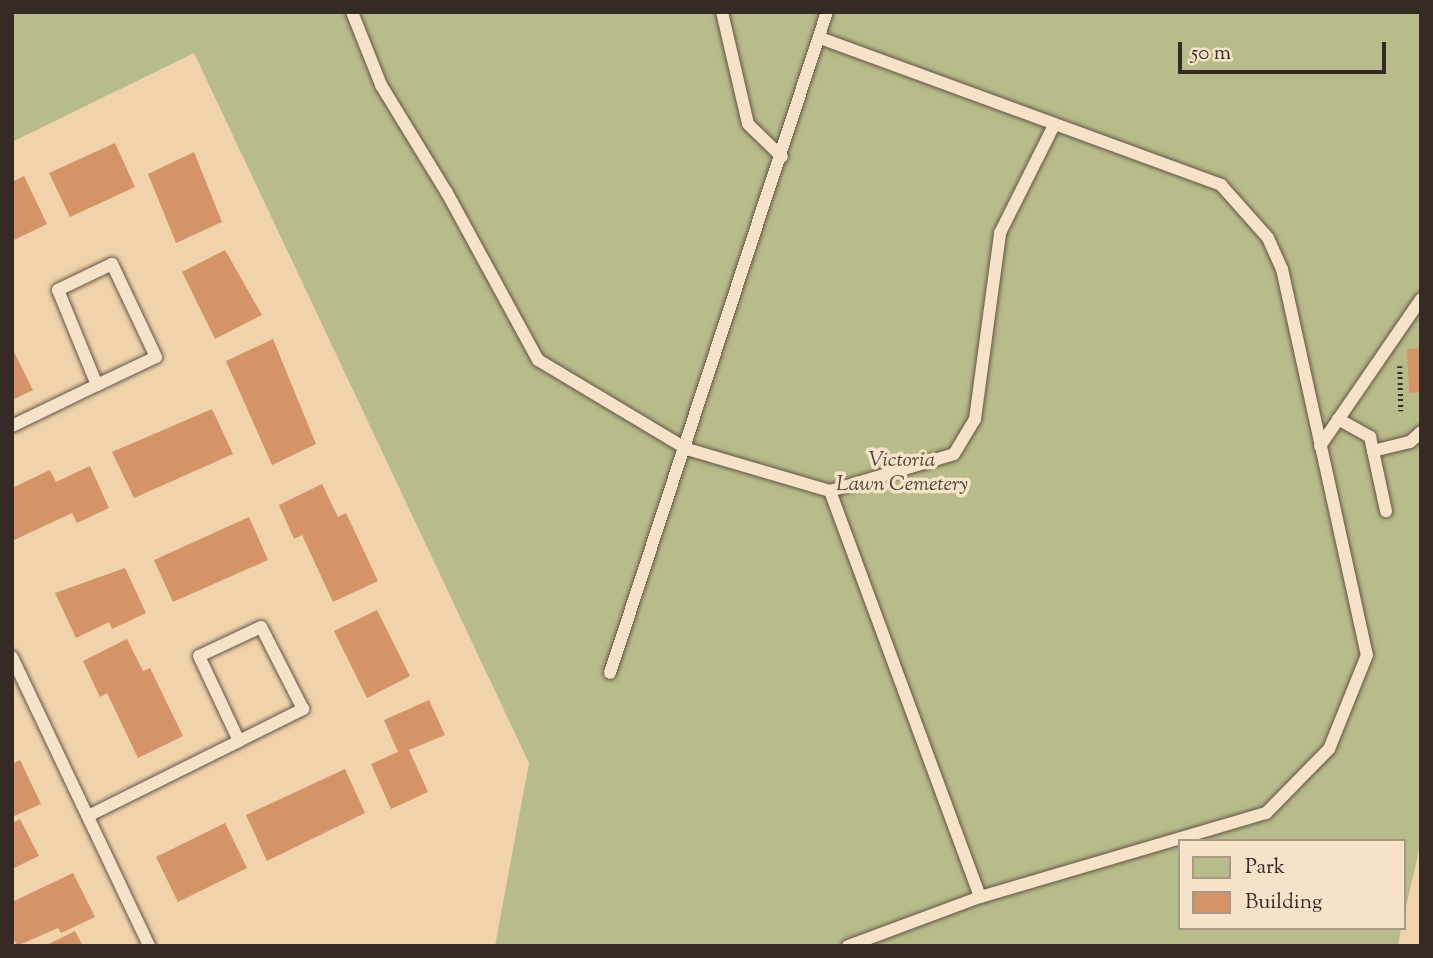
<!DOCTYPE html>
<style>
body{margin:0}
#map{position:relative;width:1433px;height:958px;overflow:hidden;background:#f0d3ab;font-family:"Sorts Mill Goudy",serif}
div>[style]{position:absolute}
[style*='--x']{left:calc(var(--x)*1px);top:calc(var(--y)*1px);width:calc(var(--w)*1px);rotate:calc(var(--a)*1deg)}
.green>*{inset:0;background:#b8bc8a}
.building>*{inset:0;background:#d59467}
.path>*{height:4.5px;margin-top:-2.25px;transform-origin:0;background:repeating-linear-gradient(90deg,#362a24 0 2px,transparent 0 5.5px)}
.roads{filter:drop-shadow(0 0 2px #645446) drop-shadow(0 0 2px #645446)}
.lane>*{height:12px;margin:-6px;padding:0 6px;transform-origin:6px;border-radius:6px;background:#f5e2c8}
span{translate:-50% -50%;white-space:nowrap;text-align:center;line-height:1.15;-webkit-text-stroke:7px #f5e2c8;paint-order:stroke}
.park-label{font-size:21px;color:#504738;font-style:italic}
.frame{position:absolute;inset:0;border:14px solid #362a24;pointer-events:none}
.legend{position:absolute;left:1178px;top:839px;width:228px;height:91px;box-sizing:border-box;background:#f5e2c8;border:2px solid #a99886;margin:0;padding:9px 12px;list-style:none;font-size:21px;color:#362a24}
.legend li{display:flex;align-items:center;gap:14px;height:35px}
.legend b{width:35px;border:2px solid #a99886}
.scale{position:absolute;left:1178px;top:42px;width:208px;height:32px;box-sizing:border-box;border:4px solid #362a24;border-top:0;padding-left:9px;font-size:21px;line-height:24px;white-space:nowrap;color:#362a24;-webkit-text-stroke:5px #f5e2c8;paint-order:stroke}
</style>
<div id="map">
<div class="green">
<i style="clip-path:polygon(12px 12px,1421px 12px,1421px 842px,1403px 920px,1403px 841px,1179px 841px,1179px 928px,1401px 928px,1398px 946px,495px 946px,529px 763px,194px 53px,12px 142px)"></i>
</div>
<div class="building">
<i style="clip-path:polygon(115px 143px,135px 187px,70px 217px,49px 173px)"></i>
<i style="clip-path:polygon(194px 152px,222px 222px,176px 243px,148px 174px)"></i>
<i style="clip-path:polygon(24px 176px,47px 224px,12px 241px,12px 182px)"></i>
<i style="clip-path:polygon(225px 250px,262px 315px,215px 339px,182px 272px)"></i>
<i style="clip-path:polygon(273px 339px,316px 444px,272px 465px,226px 361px)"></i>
<i style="clip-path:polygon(12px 348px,33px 390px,12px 400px)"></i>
<i style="clip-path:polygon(1421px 348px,1421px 392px,1409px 393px,1407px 349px)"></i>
<i style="clip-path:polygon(212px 409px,233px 454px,134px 498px,112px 452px)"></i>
<i style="clip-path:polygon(90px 466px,109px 508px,77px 523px,72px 513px,12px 541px,12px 488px,50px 470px,56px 482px)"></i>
<i style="clip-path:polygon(322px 484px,338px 517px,346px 513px,378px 581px,333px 602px,302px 535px,294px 539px,279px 505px)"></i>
<i style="clip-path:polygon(249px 517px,268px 560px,173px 602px,154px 560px)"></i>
<i style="clip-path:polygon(125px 568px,146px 613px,112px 629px,109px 622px,76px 638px,55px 593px)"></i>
<i style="clip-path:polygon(377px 610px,410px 676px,367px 698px,334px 631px)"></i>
<i style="clip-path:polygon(127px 639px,143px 671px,150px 668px,183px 736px,138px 758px,107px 693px,100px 697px,83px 661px)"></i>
<i style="clip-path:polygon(429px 700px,445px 735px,409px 750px,428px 792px,391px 809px,371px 764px,398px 752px,384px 720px)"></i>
<i style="clip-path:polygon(20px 760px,41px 804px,12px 817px,12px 764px)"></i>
<i style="clip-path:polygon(345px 769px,365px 813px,267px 861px,246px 815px)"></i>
<i style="clip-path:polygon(20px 819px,39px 856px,12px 869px,12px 823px)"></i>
<i style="clip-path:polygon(225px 823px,247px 868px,178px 902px,156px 857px)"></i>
<i style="clip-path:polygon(73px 873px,95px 917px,61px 933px,58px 928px,17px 946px,12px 935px,12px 902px)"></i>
<i style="clip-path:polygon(75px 931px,83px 946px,45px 946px)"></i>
</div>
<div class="path">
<i style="--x:1400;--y:366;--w:45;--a:88.7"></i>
</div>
<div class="roads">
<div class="lane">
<i style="--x:352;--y:12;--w:79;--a:68.3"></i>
<i style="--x:381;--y:85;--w:127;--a:58.6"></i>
<i style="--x:447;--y:193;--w:190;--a:61.4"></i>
<i style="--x:538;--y:360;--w:174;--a:30.9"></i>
<i style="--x:687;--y:449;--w:149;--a:16.4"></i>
<i style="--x:830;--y:491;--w:129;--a:-16.6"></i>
<i style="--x:954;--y:454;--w:41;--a:-59"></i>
<i style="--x:975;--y:419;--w:188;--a:-82.3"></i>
<i style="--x:1000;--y:233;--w:119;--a:-63.4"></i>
<i style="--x:722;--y:12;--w:115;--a:76.9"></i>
<i style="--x:748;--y:124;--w:47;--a:44.1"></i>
<i style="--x:820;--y:38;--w:427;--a:20.1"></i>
<i style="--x:1221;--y:185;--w:71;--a:48.4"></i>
<i style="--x:1268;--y:238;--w:34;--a:66"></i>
<i style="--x:1282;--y:269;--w:395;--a:77.6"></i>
<i style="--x:1367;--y:655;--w:101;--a:112"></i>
<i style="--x:1329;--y:749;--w:90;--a:134.5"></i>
<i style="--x:1266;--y:813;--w:298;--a:163.6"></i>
<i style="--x:980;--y:897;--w:141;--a:159.6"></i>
<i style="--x:1338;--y:419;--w:37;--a:29"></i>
<i style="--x:1370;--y:437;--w:76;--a:77.8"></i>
<i style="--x:12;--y:426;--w:94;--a:-25.8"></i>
<i style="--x:97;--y:385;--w:65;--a:-25.4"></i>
<i style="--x:156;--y:357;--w:103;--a:-115.3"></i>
<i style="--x:112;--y:264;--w:60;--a:154.3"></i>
<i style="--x:58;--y:290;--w:103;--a:67.7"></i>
<i style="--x:1320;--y:446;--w:178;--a:-55.5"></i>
<i style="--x:1373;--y:451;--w:38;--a:-14"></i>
<i style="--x:1410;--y:442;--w:15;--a:-42"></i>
<i style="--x:830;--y:491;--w:433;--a:69.7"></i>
<i style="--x:12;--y:657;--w:320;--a:64.6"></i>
<i style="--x:610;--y:673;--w:696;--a:-71.83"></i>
<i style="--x:88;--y:816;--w:169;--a:-26.4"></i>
<i style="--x:239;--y:741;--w:72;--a:-26.6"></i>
<i style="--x:303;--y:709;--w:92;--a:-117.1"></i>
<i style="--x:261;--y:627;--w:68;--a:154.9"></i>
<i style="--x:199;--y:656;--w:94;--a:64.8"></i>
</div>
</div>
<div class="park-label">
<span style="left:902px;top:473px">Victoria<br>Lawn Cemetery</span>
</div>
<div class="frame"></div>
<ul class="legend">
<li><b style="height:19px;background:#b8bc8a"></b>Park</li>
<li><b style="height:19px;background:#d59467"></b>Building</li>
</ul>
<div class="scale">50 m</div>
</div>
